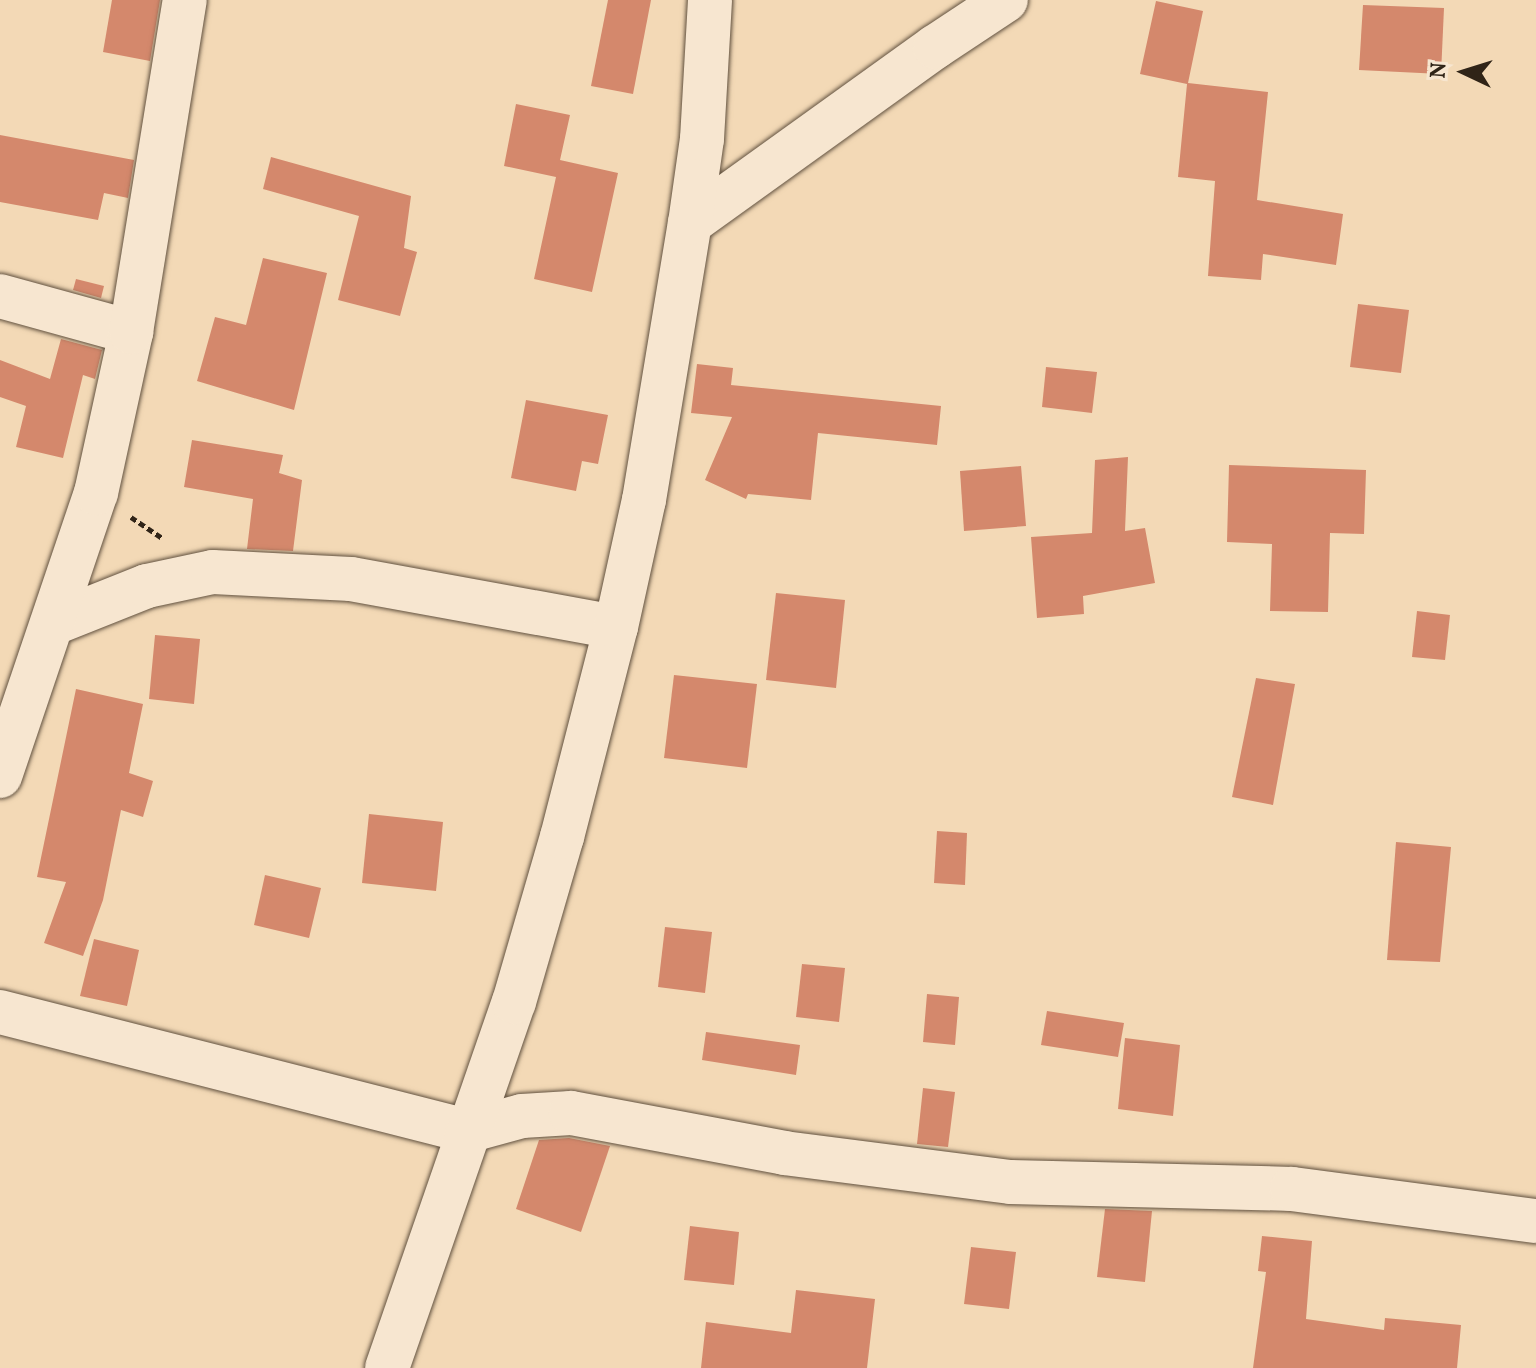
<!DOCTYPE html>
<style>
body{margin:0}
#map{position:relative;width:1536px;height:1368px;overflow:hidden;background:#f3d9b6;font-family:Vollkorn,serif}
div>[style]{position:absolute}
[style*='--x']{left:calc(var(--x)*1px);top:calc(var(--y)*1px);width:calc(var(--w)*1px);rotate:calc(var(--a)*1deg)}
.building>*{inset:0;background:#d4886c}
.path>*{height:5px;margin-top:-2.5px;transform-origin:0;background:repeating-linear-gradient(90deg,#302417 0 6px,transparent 0 10px)}
.roads{filter:drop-shadow(0 0 2px #61513f) drop-shadow(0 0 2px #61513f)}
.minor>*{height:44px;margin:-22px;padding:0 22px;transform-origin:22px;border-radius:22px;background:#f7e6d0}
span{translate:-50% -50%;white-space:nowrap;text-align:center;line-height:1.15;-webkit-text-stroke:8px #f7e6d0;paint-order:stroke}
.north{position:absolute;left:1424px;top:32px;width:80px;height:80px;-webkit-text-stroke:6px #f7e6d0;paint-order:stroke;rotate:274deg;font-size:22px;font-weight:700;line-height:32px;text-align:center;color:#302417}
.north::after{content:'';display:block;margin:auto;width:28px;height:36px;background:#302417;clip-path:polygon(50% 0,100% 100%,50% 72%,0 100%)}
</style>
<div id="map">
<div class="building">
<i style="clip-path:polygon(112px 0,160px 0,150px 61px,103px 52px)"></i>
<i style="clip-path:polygon(608px 0,651px 0,633px 94px,591px 86px)"></i>
<i style="clip-path:polygon(1156px 1px,1203px 11px,1188px 83px,1268px 92px,1257px 200px,1343px 214px,1336px 265px,1263px 254px,1261px 280px,1208px 276px,1215px 181px,1178px 177px,1187px 84px,1140px 74px)"></i>
<i style="clip-path:polygon(1363px 5px,1444px 8px,1441px 74px,1359px 70px)"></i>
<i style="clip-path:polygon(516px 104px,570px 115px,560px 160px,618px 173px,592px 292px,534px 279px,556px 177px,504px 166px)"></i>
<i style="clip-path:polygon(0 135px,134px 160px,128px 198px,104px 193px,98px 220px,0 202px)"></i>
<i style="clip-path:polygon(271px 157px,411px 196px,404px 248px,417px 252px,400px 316px,338px 300px,359px 216px,263px 189px)"></i>
<i style="clip-path:polygon(263px 258px,327px 273px,294px 410px,197px 381px,215px 317px,246px 325px)"></i>
<i style="clip-path:polygon(76px 279px,104px 286px,101px 298px,73px 290px)"></i>
<i style="clip-path:polygon(1358px 304px,1409px 310px,1401px 373px,1350px 367px)"></i>
<i style="clip-path:polygon(61px 339px,102px 350px,95px 379px,83px 375px,63px 458px,16px 447px,26px 406px,0 397px,0 360px,50px 379px)"></i>
<i style="clip-path:polygon(697px 364px,733px 368px,731px 385px,941px 406px,937px 445px,818px 433px,811px 500px,748px 494px,746px 499px,705px 480px,732px 417px,691px 413px)"></i>
<i style="clip-path:polygon(1046px 367px,1097px 372px,1092px 413px,1042px 407px)"></i>
<i style="clip-path:polygon(526px 400px,608px 415px,598px 464px,582px 461px,576px 491px,511px 478px)"></i>
<i style="clip-path:polygon(192px 440px,283px 455px,279px 473px,302px 480px,293px 551px,247px 549px,253px 499px,184px 487px)"></i>
<i style="clip-path:polygon(1128px 457px,1125px 531px,1145px 528px,1155px 583px,1083px 596px,1084px 614px,1037px 618px,1031px 537px,1092px 533px,1095px 460px)"></i>
<i style="clip-path:polygon(1229px 465px,1366px 470px,1364px 534px,1330px 533px,1328px 612px,1270px 611px,1272px 544px,1227px 542px)"></i>
<i style="clip-path:polygon(1021px 466px,1026px 526px,964px 531px,960px 471px)"></i>
<i style="clip-path:polygon(776px 593px,845px 600px,836px 688px,766px 680px)"></i>
<i style="clip-path:polygon(1417px 611px,1450px 615px,1445px 660px,1412px 657px)"></i>
<i style="clip-path:polygon(155px 635px,200px 639px,194px 704px,149px 699px)"></i>
<i style="clip-path:polygon(674px 675px,757px 684px,747px 768px,664px 758px)"></i>
<i style="clip-path:polygon(1256px 678px,1295px 684px,1273px 805px,1232px 797px)"></i>
<i style="clip-path:polygon(76px 689px,143px 704px,129px 773px,153px 781px,143px 817px,121px 810px,103px 900px,83px 956px,44px 943px,66px 882px,37px 877px)"></i>
<i style="clip-path:polygon(369px 814px,443px 822px,436px 891px,362px 883px)"></i>
<i style="clip-path:polygon(937px 831px,967px 833px,965px 885px,934px 883px)"></i>
<i style="clip-path:polygon(1396px 842px,1451px 847px,1440px 962px,1387px 960px)"></i>
<i style="clip-path:polygon(265px 875px,321px 888px,309px 938px,254px 925px)"></i>
<i style="clip-path:polygon(665px 927px,712px 932px,705px 993px,658px 987px)"></i>
<i style="clip-path:polygon(94px 939px,139px 950px,127px 1006px,80px 996px)"></i>
<i style="clip-path:polygon(802px 964px,845px 968px,839px 1022px,796px 1017px)"></i>
<i style="clip-path:polygon(927px 994px,959px 997px,955px 1045px,923px 1042px)"></i>
<i style="clip-path:polygon(1047px 1011px,1124px 1023px,1118px 1057px,1041px 1045px)"></i>
<i style="clip-path:polygon(706px 1032px,800px 1045px,796px 1075px,702px 1060px)"></i>
<i style="clip-path:polygon(1125px 1038px,1180px 1045px,1173px 1116px,1118px 1109px)"></i>
<i style="clip-path:polygon(923px 1088px,955px 1092px,948px 1147px,917px 1144px)"></i>
<i style="clip-path:polygon(569px 1138px,610px 1146px,581px 1232px,516px 1209px,539px 1140px)"></i>
<i style="clip-path:polygon(1105px 1209px,1152px 1211px,1145px 1282px,1097px 1277px)"></i>
<i style="clip-path:polygon(690px 1226px,739px 1232px,734px 1285px,684px 1280px)"></i>
<i style="clip-path:polygon(1262px 1236px,1312px 1241px,1306px 1319px,1384px 1330px,1385px 1318px,1461px 1325px,1457px 1368px,1253px 1368px,1266px 1272px,1258px 1271px)"></i>
<i style="clip-path:polygon(971px 1247px,1016px 1252px,1009px 1309px,964px 1304px)"></i>
<i style="clip-path:polygon(796px 1290px,875px 1299px,867px 1368px,701px 1368px,706px 1322px,791px 1333px)"></i>
</div>
<div class="path">
<i style="--x:131;--y:517;--w:37;--a:34"></i>
</div>
<div class="roads">
<div class="minor">
<i style="--x:690;--y:223;--w:302;--a:-35.7"></i>
<i style="--x:935;--y:47;--w:85;--a:-33.5"></i>
<i style="--x:0;--y:296;--w:136;--a:15.4"></i>
<i style="--x:54;--y:623;--w:100;--a:-21.7"></i>
<i style="--x:147;--y:586;--w:67;--a:-12"></i>
<i style="--x:213;--y:572;--w:138;--a:2.9"></i>
<i style="--x:351;--y:579;--w:269;--a:10.3"></i>
<i style="--x:0;--y:776;--w:299;--a:-71.3"></i>
<i style="--x:96;--y:493;--w:165;--a:-77.7"></i>
<i style="--x:131;--y:332;--w:336;--a:-80.8"></i>
<i style="--x:0;--y:1012;--w:482;--a:14.3"></i>
<i style="--x:467;--y:1131;--w:57;--a:-15.3"></i>
<i style="--x:522;--y:1116;--w:49;--a:-3.5"></i>
<i style="--x:571;--y:1113;--w:217;--a:10.6"></i>
<i style="--x:784;--y:1153;--w:228;--a:7.3"></i>
<i style="--x:1010;--y:1182;--w:282;--a:1.4"></i>
<i style="--x:1292;--y:1189;--w:246;--a:7.5"></i>
<i style="--x:387;--y:1368;--w:387;--a:-70.9"></i>
<i style="--x:514;--y:1002;--w:172;--a:-73.8"></i>
<i style="--x:562;--y:837;--w:217;--a:-75.6"></i>
<i style="--x:616;--y:627;--w:130;--a:-77.6"></i>
<i style="--x:644;--y:500;--w:281;--a:-80.6"></i>
<i style="--x:690;--y:223;--w:85;--a:-81.9"></i>
<i style="--x:702;--y:139;--w:139;--a:-86.7"></i>
</div>
</div>
<div class="north">N</div>
</div>
